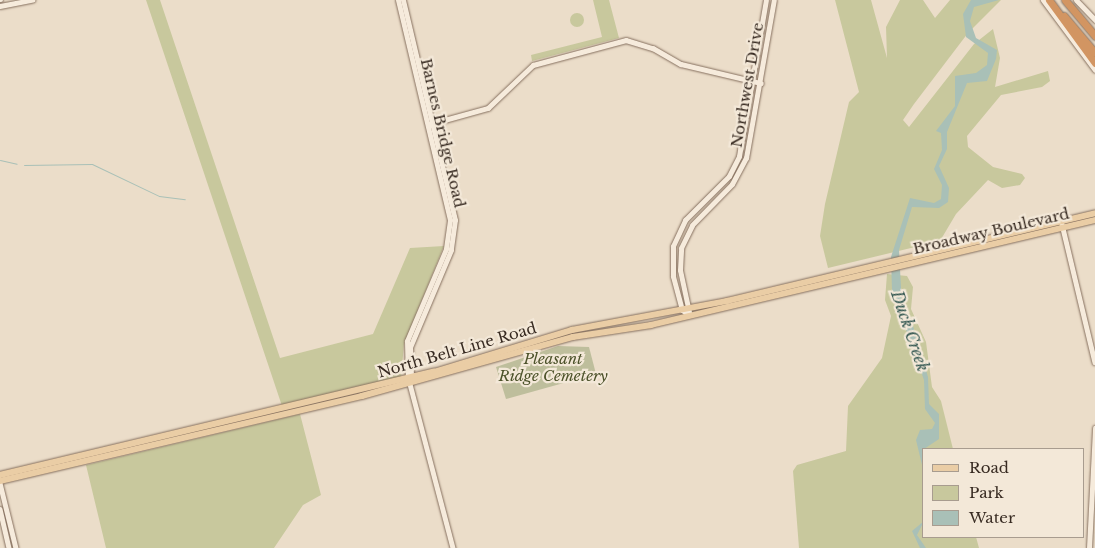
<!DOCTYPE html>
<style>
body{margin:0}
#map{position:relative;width:1095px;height:548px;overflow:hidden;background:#ebddc9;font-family:"Libre Baskerville",serif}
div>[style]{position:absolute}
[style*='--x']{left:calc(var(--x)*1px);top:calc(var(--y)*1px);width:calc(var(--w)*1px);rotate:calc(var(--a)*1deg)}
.green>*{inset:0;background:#c8c89d}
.round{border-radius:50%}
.cemetery>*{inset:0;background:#bebe9c}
.water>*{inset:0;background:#a9c0b7}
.stream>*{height:1px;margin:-0.5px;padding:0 0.5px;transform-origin:0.5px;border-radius:0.5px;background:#a9c0b7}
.roads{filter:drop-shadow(0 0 1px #86705f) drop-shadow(0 0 1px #86705f)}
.tertiary>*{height:4.5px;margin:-2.25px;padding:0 2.25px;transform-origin:2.25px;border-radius:2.25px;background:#f6ebdc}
.secondary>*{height:5px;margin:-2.5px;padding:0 2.5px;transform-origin:2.5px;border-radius:2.5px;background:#f6ebdc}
.primary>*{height:5.5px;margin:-2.75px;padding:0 2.75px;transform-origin:2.75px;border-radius:2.75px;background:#eacda5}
.motorway>*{height:7px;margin:-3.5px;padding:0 3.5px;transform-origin:3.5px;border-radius:3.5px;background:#d29562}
span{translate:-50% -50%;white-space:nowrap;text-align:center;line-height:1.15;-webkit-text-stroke:4.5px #f3e8d8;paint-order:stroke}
.street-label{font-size:15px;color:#372a21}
.park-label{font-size:15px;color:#4c522a;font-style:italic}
.water-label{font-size:16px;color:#325650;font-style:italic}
.legend{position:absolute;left:922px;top:448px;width:162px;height:90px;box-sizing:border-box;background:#f3e8d8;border:1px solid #a89c8f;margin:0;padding:6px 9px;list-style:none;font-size:15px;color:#372a21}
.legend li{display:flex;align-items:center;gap:10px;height:25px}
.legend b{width:25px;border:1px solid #a89c8f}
</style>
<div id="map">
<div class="green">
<i style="clip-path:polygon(146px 0,160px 0,280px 358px,373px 334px,410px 248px,444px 246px,404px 344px,401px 378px,282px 406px)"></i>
<i style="clip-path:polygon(593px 0,609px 0,619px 38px,532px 61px,531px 55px,602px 37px)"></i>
<i style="clip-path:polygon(835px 0,871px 0,887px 58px,886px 27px,900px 0,923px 0,935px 18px,950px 0,1001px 0,968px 33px,914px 104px,903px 120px,909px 127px,974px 44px,993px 29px,1000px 58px,995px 87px,1048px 71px,1050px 81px,1042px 87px,1001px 95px,967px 136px,968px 147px,993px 167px,1022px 174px,1025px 178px,1020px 185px,1002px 188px,988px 180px,956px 214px,940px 241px,828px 268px,820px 236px,825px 204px,849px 102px,859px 92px)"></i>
<i class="round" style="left:570px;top:13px;width:14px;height:14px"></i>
<i style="clip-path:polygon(887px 274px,907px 276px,913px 287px,911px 309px,926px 342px,932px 387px,941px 401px,953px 449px,924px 449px,924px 537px,976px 537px,979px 548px,799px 548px,793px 471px,797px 465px,846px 451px,848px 406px,882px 358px,891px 316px,885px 300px)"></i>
<i style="clip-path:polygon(300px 414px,321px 495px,303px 505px,274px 548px,106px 548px,86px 465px)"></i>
</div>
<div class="cemetery">
<i style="clip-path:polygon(558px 346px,589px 347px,596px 374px,506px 399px,496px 367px)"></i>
</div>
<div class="water">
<i style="clip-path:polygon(971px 0,999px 0,974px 7px,970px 21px,976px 38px,997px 50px,996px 59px,987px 81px,967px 83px,947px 132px,947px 149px,939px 166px,949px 188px,948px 202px,939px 208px,912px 207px,899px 250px,902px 306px,913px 326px,928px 377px,929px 404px,939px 414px,939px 439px,924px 449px,924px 473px,916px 440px,920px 430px,932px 429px,935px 423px,925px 409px,924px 380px,892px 291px,891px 257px,910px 198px,934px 203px,941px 199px,942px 185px,934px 169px,942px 150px,941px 133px,936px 131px,955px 106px,955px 76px,976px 73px,987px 65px,988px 53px,966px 37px,963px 14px)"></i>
<i style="clip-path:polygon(924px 521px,917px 535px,926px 548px,920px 548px,912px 531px)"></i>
</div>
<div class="stream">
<i style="--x:0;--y:160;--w:17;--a:13"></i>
<i style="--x:24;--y:165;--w:68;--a:-0.8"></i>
<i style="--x:92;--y:164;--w:74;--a:25.5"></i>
<i style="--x:159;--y:196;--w:26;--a:7"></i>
</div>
<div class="roads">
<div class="tertiary">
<i style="--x:0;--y:0;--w:1;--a:0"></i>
<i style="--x:0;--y:6;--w:33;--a:-11"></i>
<i style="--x:430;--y:124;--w:60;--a:-15.4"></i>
<i style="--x:488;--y:108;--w:62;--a:-43.7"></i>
<i style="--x:533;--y:65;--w:96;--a:-15"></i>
<i style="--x:626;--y:40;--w:28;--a:17"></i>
<i style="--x:653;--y:48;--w:32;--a:30"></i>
<i style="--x:681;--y:64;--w:82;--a:13.4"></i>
<i style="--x:1062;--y:224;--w:142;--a:76.6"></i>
<i style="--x:410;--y:384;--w:170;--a:75.3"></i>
<i style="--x:0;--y:483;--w:67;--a:76.2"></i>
<i style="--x:0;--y:509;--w:40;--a:77"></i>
<i style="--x:1089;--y:548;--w:120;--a:-87.1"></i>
</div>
<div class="secondary">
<i style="--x:398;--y:0;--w:226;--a:76.7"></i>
<i style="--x:450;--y:220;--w:29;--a:98"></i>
<i style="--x:446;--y:249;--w:100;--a:113"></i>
<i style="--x:407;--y:341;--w:40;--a:88.6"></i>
<i style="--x:403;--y:0;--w:226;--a:76.7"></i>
<i style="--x:455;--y:220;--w:30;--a:98"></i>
<i style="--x:451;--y:250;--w:105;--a:112.9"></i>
<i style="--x:410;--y:347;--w:32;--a:88"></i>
<i style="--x:1043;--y:0;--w:87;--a:53.4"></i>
<i style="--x:1076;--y:0;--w:28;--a:46"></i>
<i style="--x:689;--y:312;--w:43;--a:-102.1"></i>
<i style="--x:680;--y:270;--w:22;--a:-87"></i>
<i style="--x:681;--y:248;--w:25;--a:-64"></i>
<i style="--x:692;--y:225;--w:57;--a:-45.7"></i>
<i style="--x:732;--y:184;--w:30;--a:-62"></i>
<i style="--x:746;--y:158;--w:160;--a:-80"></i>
<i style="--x:689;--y:315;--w:9;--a:-144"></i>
<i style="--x:682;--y:310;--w:35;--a:-105"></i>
<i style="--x:673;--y:276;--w:30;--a:-90"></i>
<i style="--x:673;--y:246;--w:29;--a:-65"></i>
<i style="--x:685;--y:220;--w:62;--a:-45"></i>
<i style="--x:729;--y:176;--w:22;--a:-63"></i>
<i style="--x:739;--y:156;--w:158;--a:-80.2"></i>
</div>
<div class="primary">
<i style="--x:0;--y:475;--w:446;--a:-13.4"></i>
<i style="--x:434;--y:372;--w:144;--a:-16.9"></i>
<i style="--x:572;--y:330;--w:158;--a:-10.6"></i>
<i style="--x:727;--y:301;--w:378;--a:-13.4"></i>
<i style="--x:0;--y:481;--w:372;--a:-13.2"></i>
<i style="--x:362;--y:396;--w:219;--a:-15.6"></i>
<i style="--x:573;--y:337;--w:79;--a:-8.7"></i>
<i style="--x:651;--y:325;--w:456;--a:-13.3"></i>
</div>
<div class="motorway">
<i style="--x:1049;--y:0;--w:78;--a:53.9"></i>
<i style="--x:1065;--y:0;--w:47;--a:50.2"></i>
<i style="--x:1064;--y:16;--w:48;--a:50"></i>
</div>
</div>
<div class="street-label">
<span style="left:747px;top:85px;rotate:-80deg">Northwest Drive</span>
<span style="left:443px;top:133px;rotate:77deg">Barnes Bridge Road</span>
<span style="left:991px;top:231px;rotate:-13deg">Broadway Boulevard</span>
<span style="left:457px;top:350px;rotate:-16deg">North Belt Line Road</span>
</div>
<div class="park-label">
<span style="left:553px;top:367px">Pleasant<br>Ridge Cemetery</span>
</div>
<div class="water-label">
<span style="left:910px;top:331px;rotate:71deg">Duck Creek</span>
</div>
<ul class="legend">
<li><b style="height:6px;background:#eacda5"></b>Road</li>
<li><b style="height:14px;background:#c8c89d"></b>Park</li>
<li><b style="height:14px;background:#a9c0b7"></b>Water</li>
</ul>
</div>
